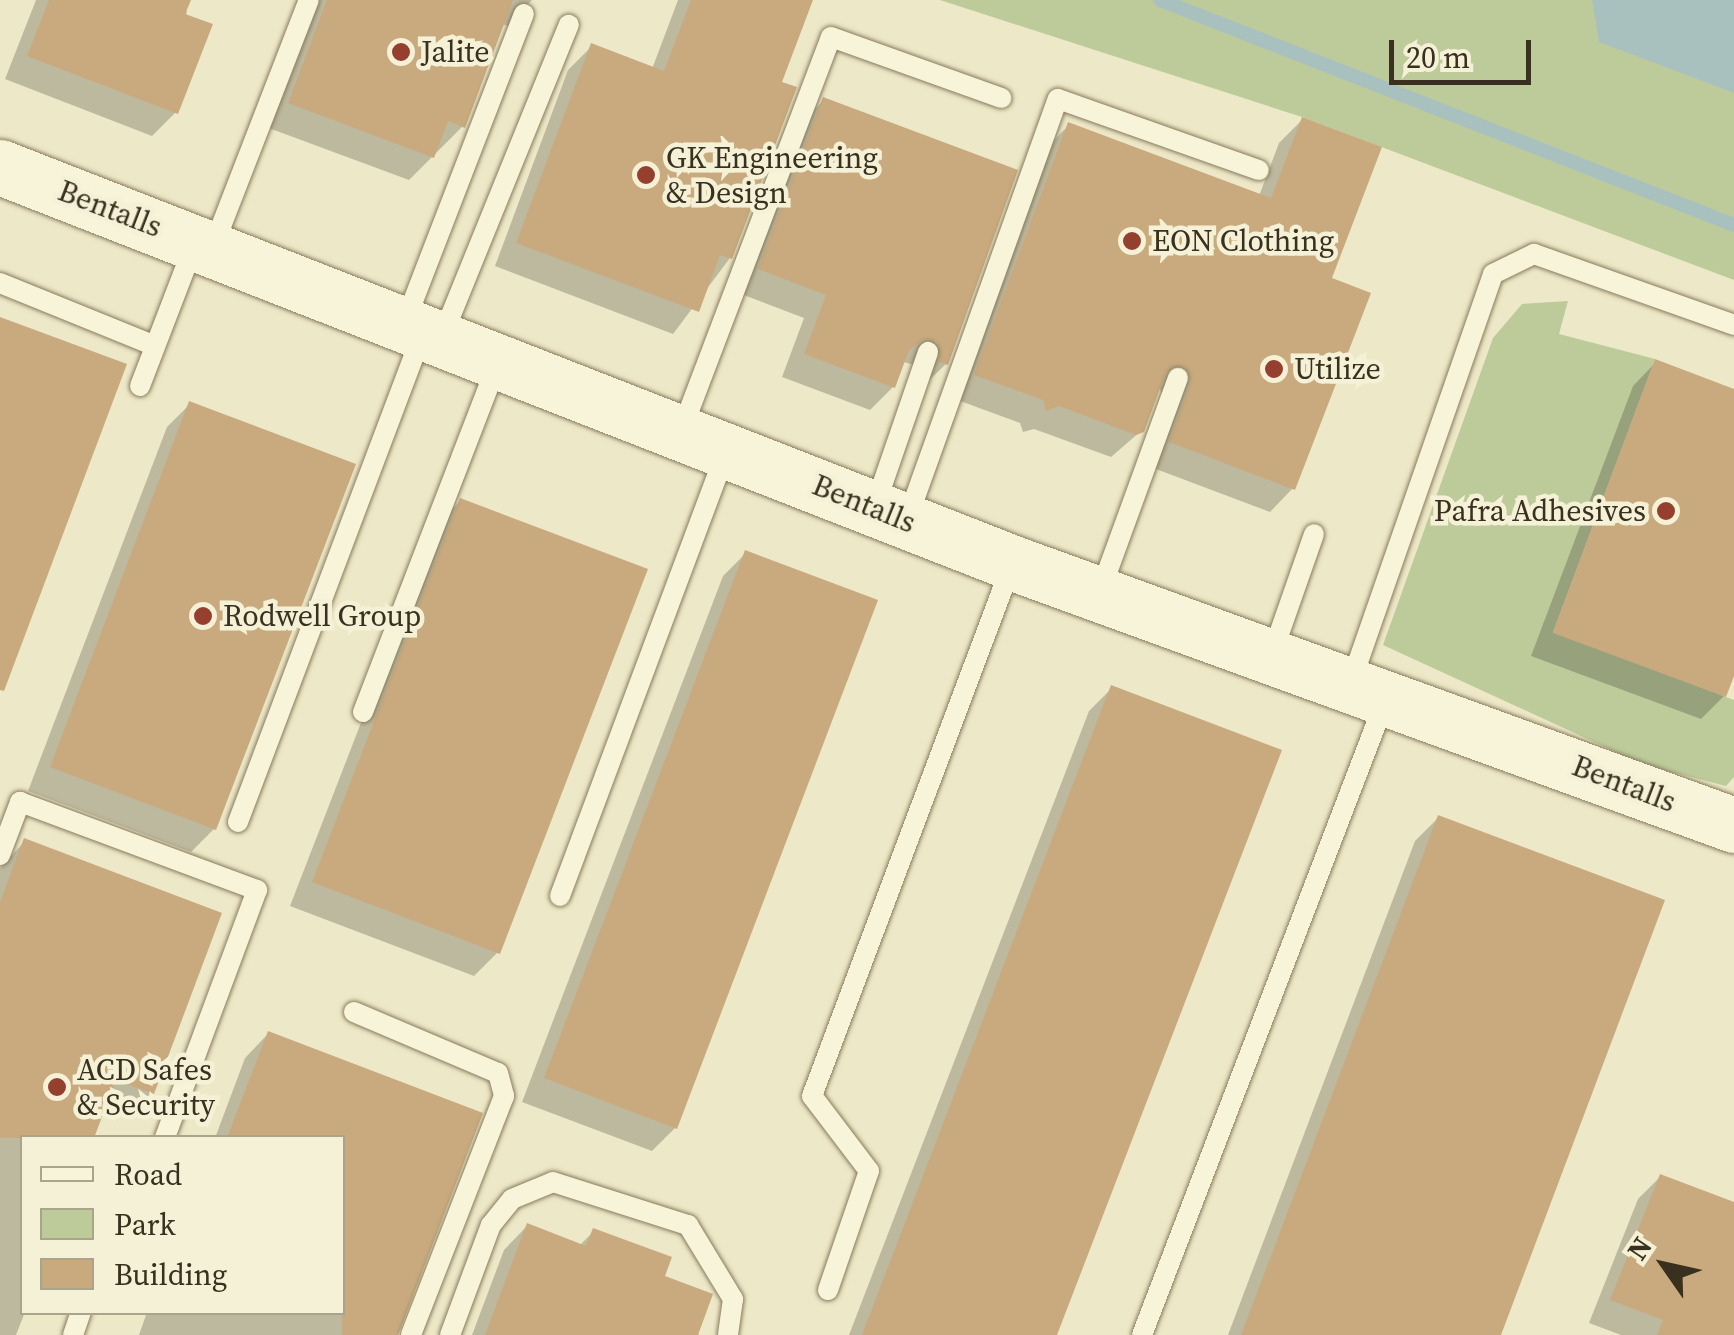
<!DOCTYPE html>
<style>
body{margin:0}
#map{position:relative;width:1734px;height:1335px;overflow:hidden;background:#ede8c7;font-family:"Source Serif 4",serif}
div>[style]{position:absolute}
[style*='--x']{left:calc(var(--x)*1px);top:calc(var(--y)*1px);width:calc(var(--w)*1px);rotate:calc(var(--a)*1deg)}
.green>*{inset:0;background:#bdcb9b}
.water>*{inset:0;background:#a8c1be}
.shadow>*{inset:0;background:#0003}
.stream>*{height:14px;margin:-7px;padding:0 7px;transform-origin:7px;border-radius:7px;background:#a8c1be}
.building>*{inset:0;background:#c9aa7e}
.roads{filter:drop-shadow(0 0 2px #887b5d) drop-shadow(0 0 2px #887b5d)}
.lane>*{height:20px;margin:-10px;padding:0 10px;transform-origin:10px;border-radius:10px;background:#f8f4da}
.secondary>*{height:55px;margin:-27.5px;padding:0 27.5px;transform-origin:27.5px;border-radius:27.5px;background:#f8f4da}
.dots>*{width:28px;height:28px;translate:-50% -50%;box-sizing:border-box;border:5px solid #f5f1d6;border-radius:50%}
span{translate:-50% -50%;white-space:nowrap;text-align:center;line-height:1.15;-webkit-text-stroke:9px #f5f1d6;paint-order:stroke}
.poi-label{font-size:30px;color:#393020}
.left{translate:0 -50%;text-align:left}
.right{translate:-100% -50%;text-align:right}
.street-label{font-size:30px;color:#393020}
.legend{position:absolute;left:20px;top:1135px;width:325px;height:180px;box-sizing:border-box;background:#f5f1d6;border:2px solid #aaa48d;margin:0;padding:12px 18px;list-style:none;font-size:30px;color:#393020}
.legend li{display:flex;align-items:center;gap:20px;height:50px}
.legend b{width:50px;border:2px solid #aaa48d}
.north{position:absolute;left:1614px;top:1215px;width:100px;height:100px;-webkit-text-stroke:8px #f5f1d6;paint-order:stroke;rotate:304deg;font-size:28px;font-weight:700;line-height:40px;text-align:center;color:#393020}
.north::after{content:'';display:block;margin:auto;width:35px;height:45px;background:#393020;clip-path:polygon(50% 0,100% 100%,50% 72%,0 100%)}
.scale{position:absolute;left:1389px;top:40px;width:142px;height:45px;box-sizing:border-box;border:5px solid #393020;border-top:0;padding-left:12px;font-size:30px;line-height:35px;white-space:nowrap;color:#393020;-webkit-text-stroke:8px #f5f1d6;paint-order:stroke}
</style>
<div id="map">
<div class="green">
<i style="clip-path:polygon(940px 0,1734px 0,1734px 280px,1302px 117px)"></i>
<i style="clip-path:polygon(1568px 301px,1559px 334px,1655px 359px,1553px 632px,1734px 700px,1734px 777px,1726px 786px,1644px 765px,1383px 645px,1493px 338px,1522px 304px)"></i>
</div>
<div class="water">
<i style="clip-path:polygon(1592px 0,1734px 0,1734px 93px,1599px 42px)"></i>
</div>
<div class="shadow">
<i style="clip-path:polygon(36px 0,188px 0,176px 112px,152px 136px,5px 79px)"></i>
<i style="clip-path:polygon(314px 0,532px 0,508px 26px,502px 24px,463px 126px,409px 180px,266px 127px)"></i>
<i style="clip-path:polygon(678px 0,811px 0,779px 83px,730px 258px,673px 334px,495px 266px,568px 70px,592px 46px,652px 69px)"></i>
<i style="clip-path:polygon(824px 100px,1015px 171px,946px 364px,922px 387px,915px 365px,903px 362px,893px 387px,870px 410px,782px 377px,804px 318px,736px 292px,800px 123px)"></i>
<i style="clip-path:polygon(1302px 120px,1329px 280px,1293px 488px,1270px 512px,1148px 466px,1169px 406px,1158px 386px,1141px 431px,1111px 457px,1034px 429px,1023px 432px,1020px 423px,952px 398px,1046px 148px,1069px 125px,1259px 196px,1279px 143px)"></i>
<i style="clip-path:polygon(1656px 362px,1734px 392px,1734px 669px,1724px 696px,1701px 719px,1531px 656px,1633px 386px)"></i>
<i style="clip-path:polygon(190px 404px,214px 829px,191px 852px,28px 791px,167px 427px)"></i>
<i style="clip-path:polygon(461px 500px,498px 952px,474px 976px,290px 906px,438px 524px)"></i>
<i style="clip-path:polygon(746px 553px,675px 1128px,652px 1151px,522px 1102px,723px 576px)"></i>
<i style="clip-path:polygon(1112px 688px,1055px 1335px,849px 1335px,1089px 711px)"></i>
<i style="clip-path:polygon(1438px 818px,1498px 1335px,1228px 1335px,1415px 841px)"></i>
<i style="clip-path:polygon(25px 841px,152px 1092px,129px 1116px,103px 1106px,22px 1138px,25px 1312px,16px 1335px,0 1335px,0 868px)"></i>
<i style="clip-path:polygon(268px 1034px,479px 1115px,396px 1335px,139px 1335px,147px 1312px,342px 1312px,342px 1138px,215px 1138px,245px 1058px)"></i>
<i style="clip-path:polygon(1660px 1177px,1734px 1205px,1734px 1335px,1621px 1335px,1589px 1323px,1638px 1199px)"></i>
<i style="clip-path:polygon(527px 1226px,579px 1246px,594px 1231px,662px 1278px,699px 1335px,472px 1335px,504px 1250px)"></i>
</div>
<div class="stream">
<i style="--x:1160;--y:0;--w:617;--a:21.4"></i>
</div>
<div class="building">
<i style="clip-path:polygon(49px 0,191px 0,185px 14px,213px 24px,178px 114px,27px 56px)"></i>
<i style="clip-path:polygon(327px 0,513px 0,465px 128px,448px 121px,434px 158px,288px 103px)"></i>
<i style="clip-path:polygon(691px 0,813px 0,782px 82px,797px 87px,732px 259px,720px 255px,699px 312px,516px 243px,591px 43px,664px 71px)"></i>
<i style="clip-path:polygon(823px 97px,1018px 170px,948px 365px,939px 362px,938px 342px,924px 339px,909px 350px,895px 388px,804px 354px,826px 295px,758px 269px)"></i>
<i style="clip-path:polygon(1302px 117px,1382px 147px,1332px 278px,1371px 293px,1295px 490px,1169px 442px,1191px 382px,1184px 366px,1166px 372px,1144px 432px,1136px 435px,1059px 406px,1046px 411px,1043px 400px,974px 375px,1068px 122px,1271px 198px)"></i>
<i style="clip-path:polygon(0 317px,127px 364px,4px 691px,0 690px)"></i>
<i style="clip-path:polygon(1655px 359px,1734px 389px,1734px 676px,1726px 697px,1553px 633px)"></i>
<i style="clip-path:polygon(189px 401px,356px 464px,216px 830px,50px 767px)"></i>
<i style="clip-path:polygon(460px 498px,648px 569px,500px 954px,312px 882px)"></i>
<i style="clip-path:polygon(745px 550px,878px 600px,677px 1129px,544px 1078px)"></i>
<i style="clip-path:polygon(1111px 685px,1282px 750px,1057px 1335px,862px 1335px)"></i>
<i style="clip-path:polygon(1438px 815px,1665px 900px,1501px 1335px,1241px 1335px)"></i>
<i style="clip-path:polygon(24px 838px,222px 913px,154px 1094px,116px 1080px,94px 1138px,0 1138px,0 902px)"></i>
<i style="clip-path:polygon(268px 1031px,483px 1113px,398px 1335px,342px 1335px,342px 1138px,227px 1138px)"></i>
<i style="clip-path:polygon(1660px 1174px,1734px 1202px,1734px 1335px,1657px 1335px,1663px 1320px,1610px 1300px)"></i>
<i style="clip-path:polygon(527px 1223px,586px 1246px,593px 1228px,672px 1257px,665px 1276px,713px 1294px,698px 1335px,485px 1335px)"></i>
</div>
<div class="roads">
<div class="lane">
<i style="--x:213;--y:247;--w:265;--a:-68.8"></i>
<i style="--x:0;--y:283;--w:167;--a:22.1"></i>
<i style="--x:405;--y:322;--w:330;--a:-68.9"></i>
<i style="--x:442;--y:337;--w:337;--a:-67.9"></i>
<i style="--x:140;--y:386;--w:153;--a:-69"></i>
<i style="--x:682;--y:429;--w:419;--a:-69.2"></i>
<i style="--x:831;--y:37;--w:181;--a:19.7"></i>
<i style="--x:875;--y:506;--w:163;--a:-71"></i>
<i style="--x:908;--y:517;--w:444;--a:-70.3"></i>
<i style="--x:1058;--y:99;--w:213;--a:19.5"></i>
<i style="--x:1100;--y:592;--w:228;--a:-70"></i>
<i style="--x:1272;--y:654;--w:127;--a:-70.7"></i>
<i style="--x:1351;--y:682;--w:432;--a:-70.8"></i>
<i style="--x:1493;--y:274;--w:46;--a:-26"></i>
<i style="--x:1534;--y:254;--w:212;--a:19.5"></i>
<i style="--x:363;--y:712;--w:373;--a:-68.9"></i>
<i style="--x:238;--y:822;--w:524;--a:-69.32"></i>
<i style="--x:0;--y:855;--w:57;--a:-69.3"></i>
<i style="--x:20;--y:802;--w:253;--a:20.4"></i>
<i style="--x:257;--y:890;--w:265;--a:110.4"></i>
<i style="--x:560;--y:896;--w:475;--a:-69.5"></i>
<i style="--x:354;--y:1012;--w:156;--a:23"></i>
<i style="--x:498;--y:1073;--w:24;--a:75"></i>
<i style="--x:504;--y:1096;--w:256;--a:111.3"></i>
<i style="--x:828;--y:1290;--w:126;--a:-71"></i>
<i style="--x:869;--y:1171;--w:94;--a:-127.2"></i>
<i style="--x:812;--y:1096;--w:568;--a:-69.4"></i>
<i style="--x:73;--y:1335;--w:24;--a:-71"></i>
<i style="--x:450;--y:1335;--w:117;--a:-69.6"></i>
<i style="--x:491;--y:1225;--w:33;--a:-51"></i>
<i style="--x:512;--y:1199;--w:44;--a:-22.5"></i>
<i style="--x:553;--y:1182;--w:142;--a:17.7"></i>
<i style="--x:688;--y:1225;--w:87;--a:58.7"></i>
<i style="--x:733;--y:1299;--w:36;--a:98"></i>
<i style="--x:1142;--y:1335;--w:679;--a:-69.03"></i>
</div>
<div class="secondary">
<i style="--x:0;--y:167;--w:1088;--a:21.35"></i>
<i style="--x:1013;--y:563;--w:767;--a:19.97"></i>
</div>
</div>
<div class="dots">
<i style="left:401px;top:52px;background:#953f2f"></i>
<i style="left:646px;top:175px;background:#953f2f"></i>
<i style="left:1132px;top:241px;background:#953f2f"></i>
<i style="left:1274px;top:369px;background:#953f2f"></i>
<i style="left:1666px;top:511px;background:#953f2f"></i>
<i style="left:203px;top:616px;background:#953f2f"></i>
<i style="left:57px;top:1087px;background:#953f2f"></i>
</div>
<div class="poi-label">
<span class="left" style="left:421px;top:52px">Jalite</span>
<span class="left" style="left:666px;top:175px">GK Engineering<br>&amp; Design</span>
<span class="left" style="left:1152px;top:241px">EON Clothing</span>
<span class="left" style="left:1294px;top:369px">Utilize</span>
<span class="right" style="left:1646px;top:511px">Pafra Adhesives</span>
<span class="left" style="left:223px;top:616px">Rodwell Group</span>
<span class="left" style="left:77px;top:1087px">ACD Safes<br>&amp; Security</span>
</div>
<div class="street-label">
<span style="left:110px;top:209px;rotate:21deg">Bentalls</span>
<span style="left:864px;top:504px;rotate:22deg">Bentalls</span>
<span style="left:1624px;top:784px;rotate:21deg">Bentalls</span>
</div>
<ul class="legend">
<li><b style="height:12px;background:#f8f4da"></b>Road</li>
<li><b style="height:28px;background:#bdcb9b"></b>Park</li>
<li><b style="height:28px;background:#c9aa7e"></b>Building</li>
</ul>
<div class="north">N</div>
<div class="scale">20 m</div>
</div>
